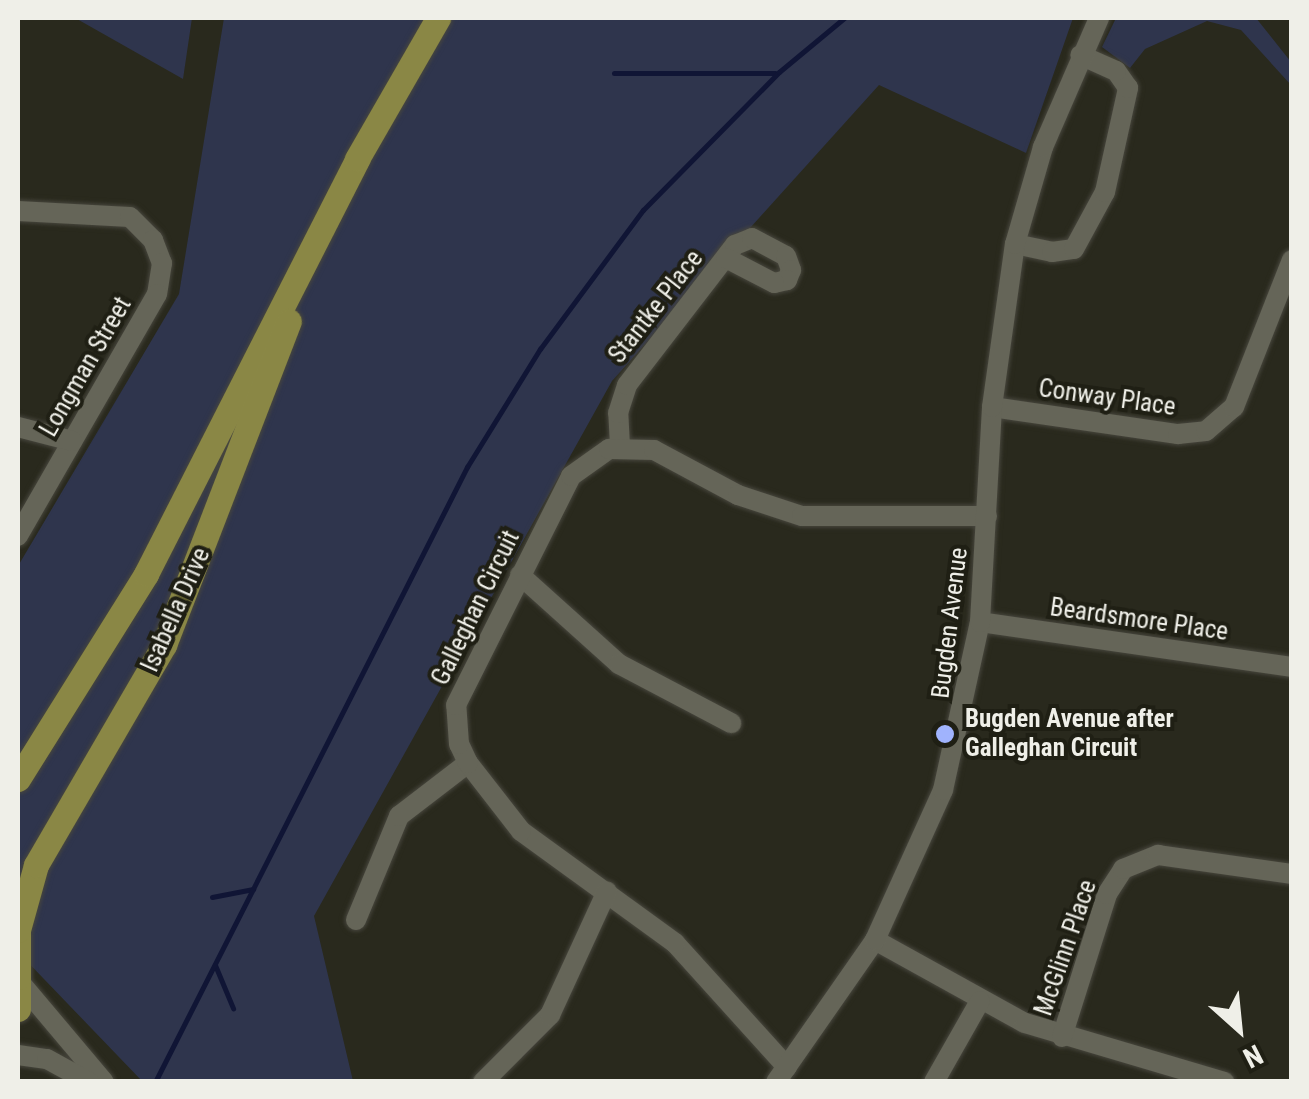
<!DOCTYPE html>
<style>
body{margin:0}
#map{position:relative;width:1309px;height:1099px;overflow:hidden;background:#29291d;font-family:"Roboto Condensed",sans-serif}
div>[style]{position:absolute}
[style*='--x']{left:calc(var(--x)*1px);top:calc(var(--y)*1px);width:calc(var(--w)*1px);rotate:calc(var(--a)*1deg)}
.green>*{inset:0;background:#2f354d}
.stream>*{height:5px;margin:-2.5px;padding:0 2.5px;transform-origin:2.5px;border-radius:2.5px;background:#101535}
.roads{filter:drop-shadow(0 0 2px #47463d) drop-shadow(0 0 2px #47463d)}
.minor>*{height:20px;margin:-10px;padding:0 10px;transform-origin:10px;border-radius:10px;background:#656558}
.major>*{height:25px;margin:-12.5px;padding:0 12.5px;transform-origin:12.5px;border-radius:12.5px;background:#8a8745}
.dots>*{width:28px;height:28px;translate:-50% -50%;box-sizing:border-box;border:5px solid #1f1f14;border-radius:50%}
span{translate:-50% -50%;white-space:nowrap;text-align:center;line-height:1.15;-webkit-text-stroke:8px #1f1f14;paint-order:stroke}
.street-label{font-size:25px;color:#efefe8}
.poi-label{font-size:25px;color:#efefe8;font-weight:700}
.left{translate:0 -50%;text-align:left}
.frame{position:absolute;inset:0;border:20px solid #efefe8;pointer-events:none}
.north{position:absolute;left:1189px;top:979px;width:100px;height:100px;-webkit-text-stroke:8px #1f1f14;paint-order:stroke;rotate:153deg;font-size:28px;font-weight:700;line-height:40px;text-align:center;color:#efefe8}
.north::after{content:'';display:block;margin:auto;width:35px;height:45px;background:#efefe8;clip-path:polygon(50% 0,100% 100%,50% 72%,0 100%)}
</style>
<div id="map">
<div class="green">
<i style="clip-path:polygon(70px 18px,192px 18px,183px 79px,77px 19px)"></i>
<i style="clip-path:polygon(224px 18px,1073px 18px,1026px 153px,879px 85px,612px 381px,314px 916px,353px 1081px,142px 1081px,18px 952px,18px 566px,179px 294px)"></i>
<i style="clip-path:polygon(1116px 18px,1256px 18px,1291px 62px,1291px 85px,1241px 30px,1207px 21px,1145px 49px,1130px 68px,1102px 47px)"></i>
</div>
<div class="stream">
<i style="--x:614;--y:73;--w:161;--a:0"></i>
<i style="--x:212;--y:897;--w:42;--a:-11"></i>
<i style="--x:215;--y:965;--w:47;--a:67.3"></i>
<i style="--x:155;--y:1082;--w:690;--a:-63.1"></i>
<i style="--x:467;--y:467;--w:139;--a:-58.3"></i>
<i style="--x:540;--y:349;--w:173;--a:-53.5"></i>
<i style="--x:643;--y:210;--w:194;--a:-45.4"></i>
<i style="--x:779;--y:72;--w:85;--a:-39.7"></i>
</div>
<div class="roads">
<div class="minor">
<i style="--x:18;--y:211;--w:112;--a:3.1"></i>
<i style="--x:130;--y:217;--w:33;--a:45"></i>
<i style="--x:153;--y:240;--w:25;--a:69"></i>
<i style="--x:162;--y:263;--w:31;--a:99"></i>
<i style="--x:157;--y:294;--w:279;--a:119.9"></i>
<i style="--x:1015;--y:244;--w:38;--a:12"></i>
<i style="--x:1052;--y:252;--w:22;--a:-8"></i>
<i style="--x:1074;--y:249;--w:65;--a:-61.5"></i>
<i style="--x:1105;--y:192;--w:107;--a:-77.5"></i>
<i style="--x:1128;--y:88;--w:21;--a:-125"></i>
<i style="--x:1116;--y:71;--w:39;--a:-156"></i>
<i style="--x:992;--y:407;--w:188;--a:8.3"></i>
<i style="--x:1178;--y:434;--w:28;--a:-6"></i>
<i style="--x:1206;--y:431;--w:37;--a:-41"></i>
<i style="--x:1234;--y:407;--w:158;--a:-68.5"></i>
<i style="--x:18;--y:427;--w:56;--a:14.5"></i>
<i style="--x:620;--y:446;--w:33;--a:-93"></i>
<i style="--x:618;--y:413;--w:29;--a:-72"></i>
<i style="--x:627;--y:385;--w:177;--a:-52.4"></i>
<i style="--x:735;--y:245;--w:18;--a:-22"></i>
<i style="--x:752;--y:238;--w:38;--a:28"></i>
<i style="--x:786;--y:256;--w:15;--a:70"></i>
<i style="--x:791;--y:270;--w:11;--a:112"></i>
<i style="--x:787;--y:280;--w:13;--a:167"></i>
<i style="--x:774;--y:283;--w:54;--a:-152.5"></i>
<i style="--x:520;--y:575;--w:133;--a:42"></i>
<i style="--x:619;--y:664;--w:127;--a:27.8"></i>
<i style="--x:980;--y:622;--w:315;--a:8.2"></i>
<i style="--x:356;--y:920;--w:113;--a:-67.5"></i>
<i style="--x:399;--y:816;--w:87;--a:-37.5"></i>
<i style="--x:875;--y:940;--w:171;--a:29"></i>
<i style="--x:1025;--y:1023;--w:208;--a:16.5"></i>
<i style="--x:18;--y:980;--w:133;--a:49.9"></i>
<i style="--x:1062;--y:1037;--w:150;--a:-72.5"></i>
<i style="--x:1107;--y:894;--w:30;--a:-57"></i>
<i style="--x:1123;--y:869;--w:38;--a:-22"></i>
<i style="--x:1158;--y:855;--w:135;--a:8.1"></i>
<i style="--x:18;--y:1055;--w:29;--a:8"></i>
<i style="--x:47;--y:1059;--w:48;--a:28.7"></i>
<i style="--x:787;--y:1067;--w:167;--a:-132.1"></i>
<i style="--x:675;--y:943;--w:190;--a:-144"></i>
<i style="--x:521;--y:831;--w:86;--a:-127.9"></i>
<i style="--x:468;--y:763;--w:21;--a:-115"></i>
<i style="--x:459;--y:744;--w:39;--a:-94"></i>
<i style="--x:456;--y:705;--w:256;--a:-63.3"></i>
<i style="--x:571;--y:476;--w:47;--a:-35.4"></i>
<i style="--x:609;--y:449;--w:45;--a:1.3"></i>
<i style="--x:654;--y:450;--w:95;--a:28.2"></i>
<i style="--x:738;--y:495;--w:67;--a:18.2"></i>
<i style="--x:802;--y:516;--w:185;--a:0"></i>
<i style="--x:483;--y:1082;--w:95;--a:-45"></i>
<i style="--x:550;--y:1015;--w:136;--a:-65.3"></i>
<i style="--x:776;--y:1082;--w:173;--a:-55.1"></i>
<i style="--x:875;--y:940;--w:165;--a:-65.6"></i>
<i style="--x:943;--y:790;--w:172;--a:-77.6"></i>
<i style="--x:980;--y:622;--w:215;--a:-86.8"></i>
<i style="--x:992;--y:407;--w:165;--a:-82"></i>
<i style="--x:1015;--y:244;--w:101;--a:-73.9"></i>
<i style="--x:1043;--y:147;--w:141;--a:-66.5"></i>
<i style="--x:934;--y:1082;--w:93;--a:-60.4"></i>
</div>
<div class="major">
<i style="--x:18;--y:779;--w:242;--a:-58"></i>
<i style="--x:146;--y:574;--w:466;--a:-63"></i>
<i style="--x:357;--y:159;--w:163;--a:-60.1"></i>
<i style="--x:18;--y:976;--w:33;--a:90"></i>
<i style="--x:18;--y:977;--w:47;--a:-90"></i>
<i style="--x:18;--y:930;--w:67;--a:-74.5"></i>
<i style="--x:36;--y:865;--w:255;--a:-59.8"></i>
<i style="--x:164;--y:645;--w:347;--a:-68.9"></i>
</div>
</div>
<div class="dots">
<i style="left:945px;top:734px;background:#a0b3fd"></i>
</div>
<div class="street-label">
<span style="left:656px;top:307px;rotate:-52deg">Stantke Place</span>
<span style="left:86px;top:367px;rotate:-60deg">Longman Street</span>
<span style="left:1107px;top:398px;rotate:8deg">Conway Place</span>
<span style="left:476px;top:608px;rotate:-64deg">Galleghan Circuit</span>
<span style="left:176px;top:610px;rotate:-66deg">Isabella Drive</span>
<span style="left:1139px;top:620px;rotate:8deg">Beardsmore Place</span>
<span style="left:950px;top:623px;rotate:-83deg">Bugden Avenue</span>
<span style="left:1066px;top:948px;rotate:-71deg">McGlinn Place</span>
</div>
<div class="poi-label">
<span class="left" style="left:965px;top:734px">Bugden Avenue after<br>Galleghan Circuit</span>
</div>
<div class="frame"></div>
<div class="north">N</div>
</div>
